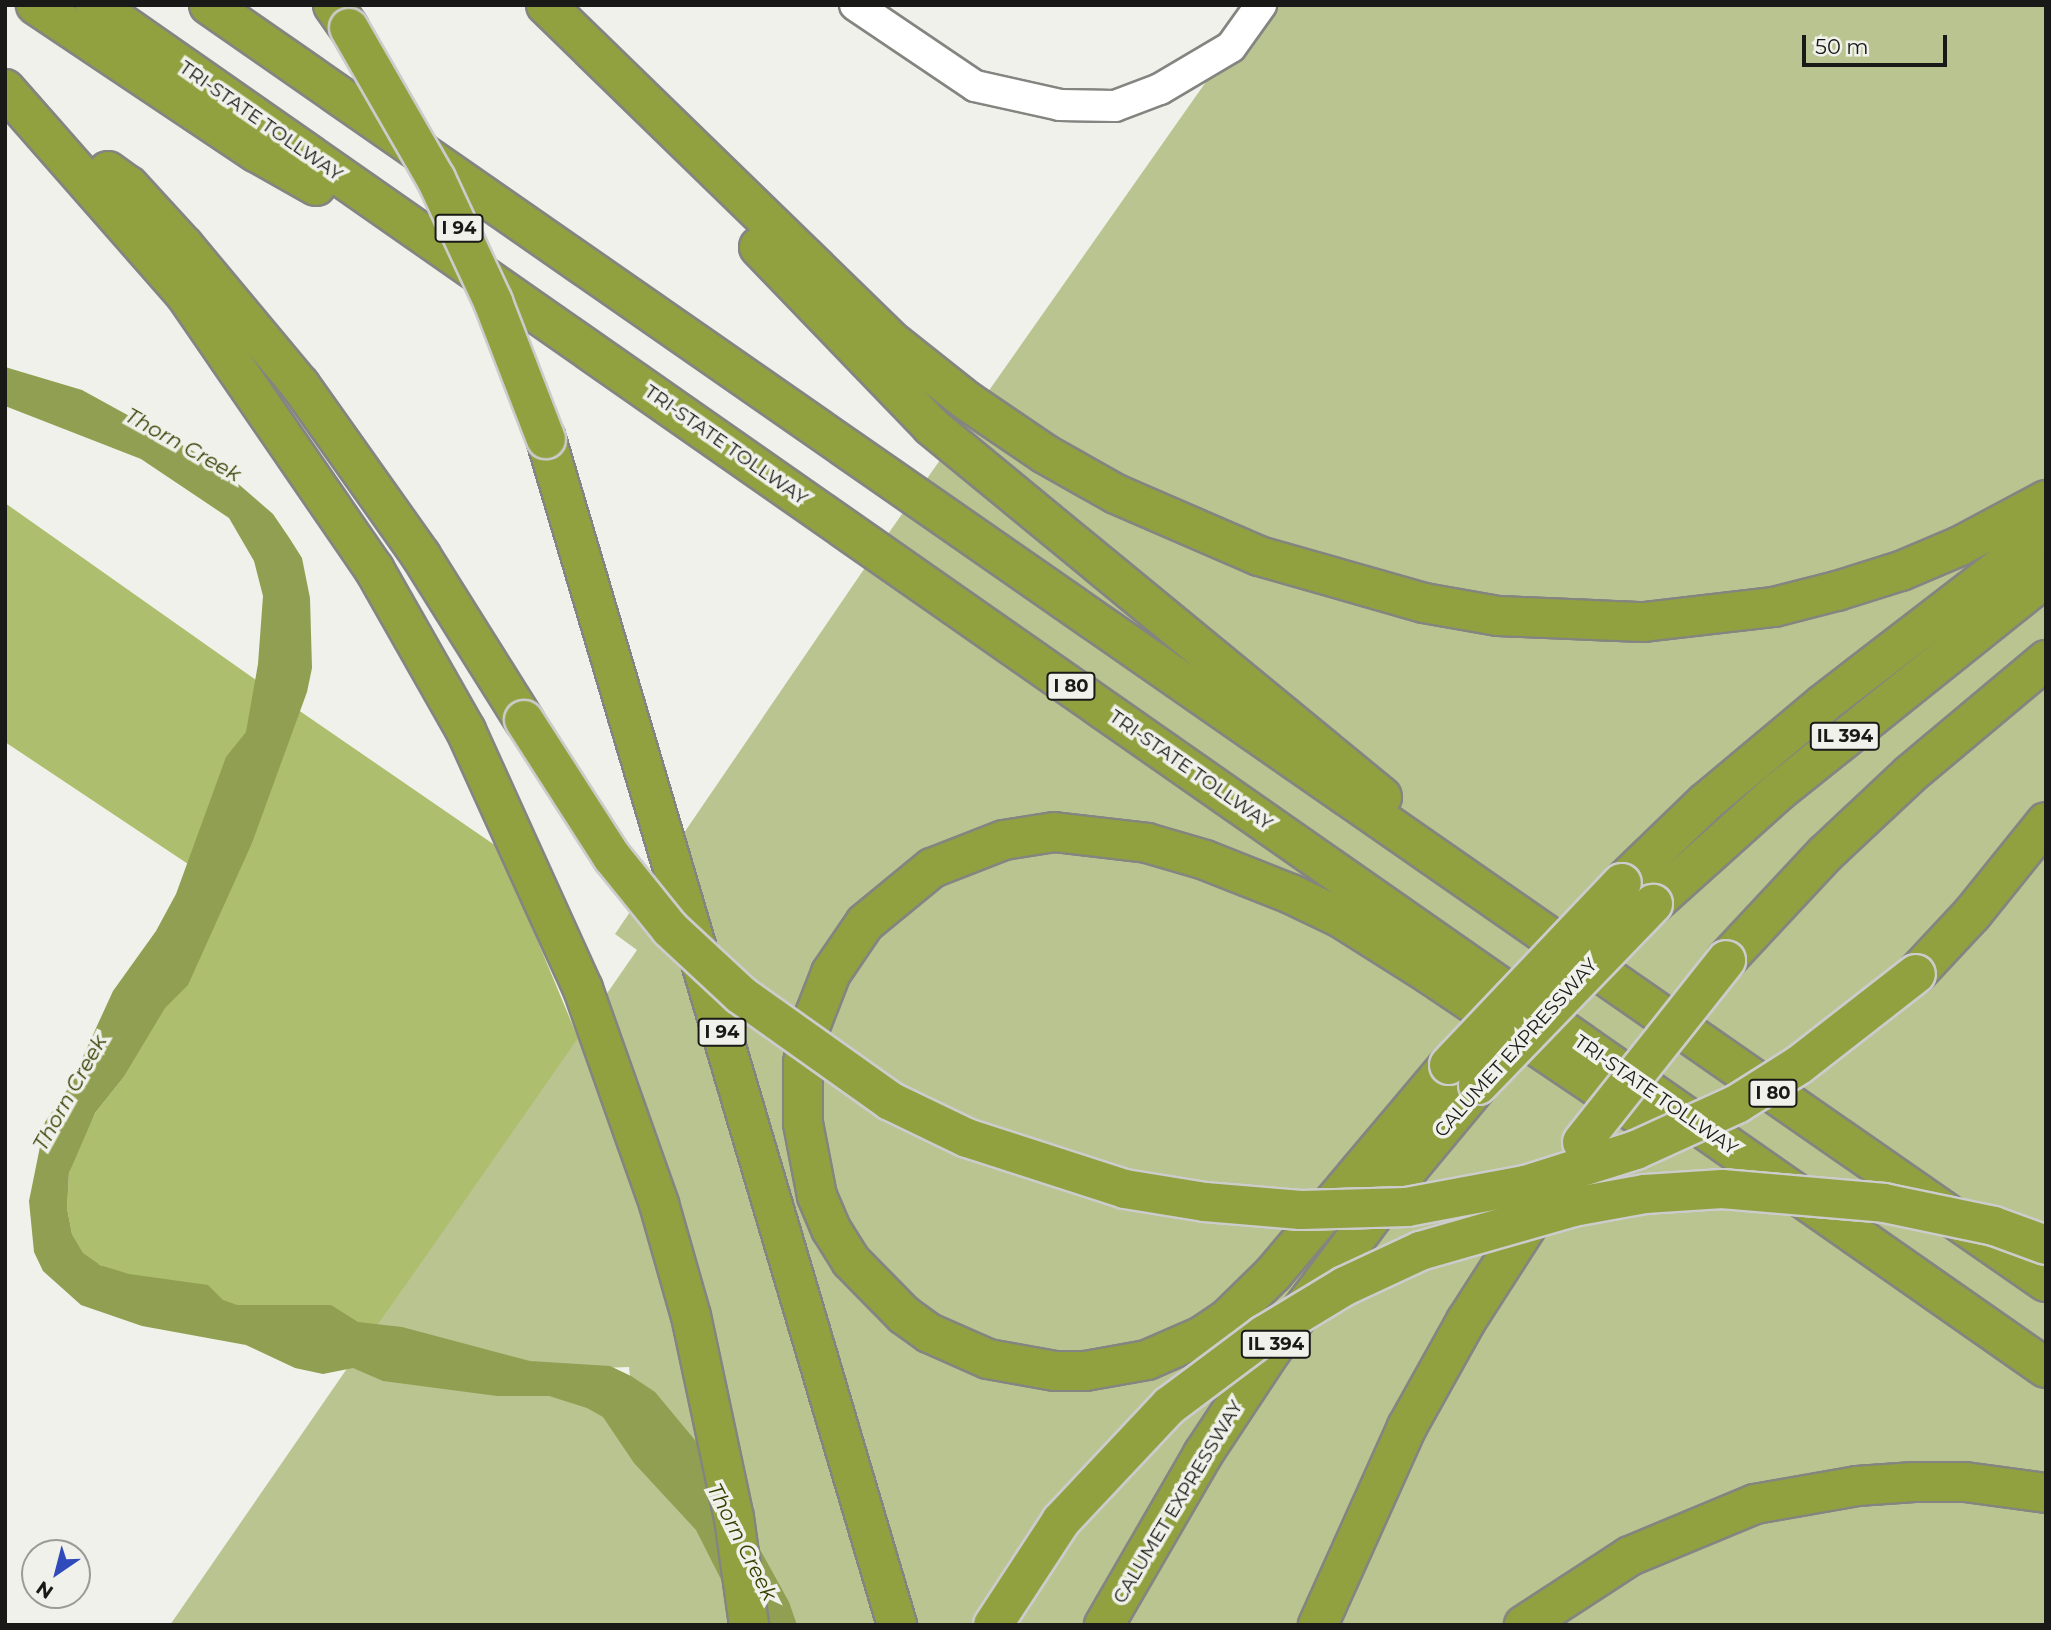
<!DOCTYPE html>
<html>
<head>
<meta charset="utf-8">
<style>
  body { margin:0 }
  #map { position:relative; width:2051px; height:1630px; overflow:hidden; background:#f0f1eb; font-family:Montserrat,sans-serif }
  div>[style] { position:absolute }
  .green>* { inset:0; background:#b9c491 }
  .forest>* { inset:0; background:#aebe6f }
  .water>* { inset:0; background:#909f51 }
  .roads { filter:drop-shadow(2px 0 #848580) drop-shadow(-2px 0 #848580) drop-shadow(0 2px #848580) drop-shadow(0 -2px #848580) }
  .minor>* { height:30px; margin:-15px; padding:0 15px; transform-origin:15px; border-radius:15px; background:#fff }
  .highway>* { height:38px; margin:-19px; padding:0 19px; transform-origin:19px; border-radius:19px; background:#91a13f }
  .bridges { filter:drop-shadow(2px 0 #ccc) drop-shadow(-2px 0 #ccc) drop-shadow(0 2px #ccc) drop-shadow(0 -2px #ccc) }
  .highway-bridge>* { height:38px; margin:-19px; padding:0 19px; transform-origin:19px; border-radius:19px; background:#91a13f }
  span { translate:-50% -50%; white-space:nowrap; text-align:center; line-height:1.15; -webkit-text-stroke:7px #f0f1eb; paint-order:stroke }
  .shield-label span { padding:2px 5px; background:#f0f1eb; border:2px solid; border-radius:5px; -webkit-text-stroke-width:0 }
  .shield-label { font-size:18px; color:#191917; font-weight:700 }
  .street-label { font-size:19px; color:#191917 }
  .water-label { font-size:21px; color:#374001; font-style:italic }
  .frame { position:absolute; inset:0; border:7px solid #191917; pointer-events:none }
  .north { position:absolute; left:21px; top:1539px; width:70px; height:70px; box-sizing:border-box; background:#f0f1eb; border:2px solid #9a9b96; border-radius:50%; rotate:215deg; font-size:19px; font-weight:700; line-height:28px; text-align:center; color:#191917 }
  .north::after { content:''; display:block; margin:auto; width:24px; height:32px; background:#2f4abb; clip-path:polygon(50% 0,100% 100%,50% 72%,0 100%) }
  .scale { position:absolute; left:1802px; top:35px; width:145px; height:32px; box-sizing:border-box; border:4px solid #191917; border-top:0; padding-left:9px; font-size:21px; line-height:24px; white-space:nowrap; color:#191917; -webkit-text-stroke:5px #f0f1eb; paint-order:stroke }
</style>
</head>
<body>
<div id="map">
  <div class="green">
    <i style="clip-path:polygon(1260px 5px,2046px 5px,2046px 1625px,170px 1625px,366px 1341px,608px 1408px,637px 1450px,629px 1367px,520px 1371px,371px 1335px,637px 950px,615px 934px,888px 534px)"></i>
  </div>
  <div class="forest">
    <i style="clip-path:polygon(5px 503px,273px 692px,209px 878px,5px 742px)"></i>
    <i style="clip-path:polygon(291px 705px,499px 848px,578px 1038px,371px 1335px,166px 1292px,86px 1259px,72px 1234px,67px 1208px,69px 1173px,79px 1145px,95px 1113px,123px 1078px)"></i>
  </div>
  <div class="water">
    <i style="clip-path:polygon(5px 367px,82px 390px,213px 462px,273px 514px,290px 539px,302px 558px,310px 598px,312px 668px,307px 692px,252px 843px,188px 985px,165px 1008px,123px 1078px,95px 1113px,69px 1173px,67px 1208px,72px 1234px,83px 1253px,100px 1265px,129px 1274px,208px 1285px,223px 1300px,237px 1305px,331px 1305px,358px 1322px,402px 1327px,530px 1361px,610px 1366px,631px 1376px,655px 1392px,709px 1457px,789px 1602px,797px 1625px,744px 1625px,696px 1530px,634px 1463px,603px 1417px,587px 1408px,549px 1396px,497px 1396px,383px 1381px,353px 1368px,323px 1374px,295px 1368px,246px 1345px,142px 1326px,81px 1305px,43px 1271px,34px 1252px,29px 1201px,45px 1122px,69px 1087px,113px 991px,156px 931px,176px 894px,226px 757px,246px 732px,258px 664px,263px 596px,254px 561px,229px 518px,141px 459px,5px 406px)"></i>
  </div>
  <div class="roads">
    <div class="minor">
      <i style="left:855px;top:5px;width:145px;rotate:34deg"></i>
      <i style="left:975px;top:86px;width:87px;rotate:12.6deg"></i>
      <i style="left:1060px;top:105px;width:55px;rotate:1deg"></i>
      <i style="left:1115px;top:106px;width:48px;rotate:-20.7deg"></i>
      <i style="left:1160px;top:89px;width:82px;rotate:-30.6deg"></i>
      <i style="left:1231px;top:47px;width:52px;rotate:-54.5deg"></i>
    </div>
    <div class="highway">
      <i style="left:36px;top:5px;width:265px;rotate:33.8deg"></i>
      <i style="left:256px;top:152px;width:69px;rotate:29.5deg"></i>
      <i style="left:95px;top:5px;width:2380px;rotate:34.94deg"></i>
      <i style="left:209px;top:5px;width:2237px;rotate:34.81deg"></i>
      <i style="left:333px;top:5px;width:28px;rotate:55deg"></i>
      <i style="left:546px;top:5px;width:487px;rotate:44.2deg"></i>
      <i style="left:895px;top:344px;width:92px;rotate:38.4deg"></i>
      <i style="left:967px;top:401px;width:94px;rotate:34.2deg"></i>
      <i style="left:1045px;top:454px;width:81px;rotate:29.4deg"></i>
      <i style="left:1116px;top:494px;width:156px;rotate:23.4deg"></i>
      <i style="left:1259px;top:556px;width:172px;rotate:15.9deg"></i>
      <i style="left:1424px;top:603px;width:75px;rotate:10deg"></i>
      <i style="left:1498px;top:616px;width:146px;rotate:2.4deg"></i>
      <i style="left:1644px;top:622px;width:131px;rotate:-6.6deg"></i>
      <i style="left:1774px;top:607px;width:65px;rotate:-14.3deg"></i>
      <i style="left:1837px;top:591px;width:67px;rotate:-17.4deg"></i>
      <i style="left:1901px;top:571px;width:64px;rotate:-23deg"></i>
      <i style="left:1960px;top:546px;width:98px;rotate:-28.1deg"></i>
      <i style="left:5px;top:89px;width:273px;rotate:48.7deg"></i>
      <i style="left:185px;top:294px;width:334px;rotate:55.5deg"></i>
      <i style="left:374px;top:569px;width:186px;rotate:60.4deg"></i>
      <i style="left:466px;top:731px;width:283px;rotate:65.6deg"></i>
      <i style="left:583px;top:989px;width:228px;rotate:70.5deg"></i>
      <i style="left:659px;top:1204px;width:116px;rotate:74.1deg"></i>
      <i style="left:691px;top:1316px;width:207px;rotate:78deg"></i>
      <i style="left:734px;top:1518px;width:108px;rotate:82deg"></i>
      <i style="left:108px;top:171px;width:26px;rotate:36deg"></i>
      <i style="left:129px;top:186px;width:81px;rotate:47.5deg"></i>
      <i style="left:184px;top:246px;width:181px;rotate:50.2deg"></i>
      <i style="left:300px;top:385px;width:209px;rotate:54.7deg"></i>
      <i style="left:421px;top:556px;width:194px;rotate:57.9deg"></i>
      <i style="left:759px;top:247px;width:248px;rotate:46.1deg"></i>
      <i style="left:931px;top:426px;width:584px;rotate:39.44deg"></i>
      <i style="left:546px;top:439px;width:1237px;rotate:73.51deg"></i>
      <i style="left:1622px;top:883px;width:117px;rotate:-44deg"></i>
      <i style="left:1706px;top:802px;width:153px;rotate:-39.9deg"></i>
      <i style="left:1823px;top:704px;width:282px;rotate:-37.6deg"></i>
      <i style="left:1653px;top:904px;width:169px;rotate:-41.9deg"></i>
      <i style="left:1779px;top:791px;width:342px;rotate:-38.7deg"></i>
      <i style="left:1726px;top:960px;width:145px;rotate:-47deg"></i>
      <i style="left:1825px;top:854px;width:115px;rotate:-43.2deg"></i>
      <i style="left:1909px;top:775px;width:179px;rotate:-40deg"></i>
      <i style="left:1916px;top:974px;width:82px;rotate:-47deg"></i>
      <i style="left:1972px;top:914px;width:118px;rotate:-51.2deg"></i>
      <i style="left:1449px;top:1065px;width:273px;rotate:130.1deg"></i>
      <i style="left:1273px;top:1274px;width:64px;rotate:135.6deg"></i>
      <i style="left:1227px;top:1319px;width:30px;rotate:146deg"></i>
      <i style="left:1202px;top:1336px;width:60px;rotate:156.4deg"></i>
      <i style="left:1147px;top:1360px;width:63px;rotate:169.9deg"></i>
      <i style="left:1085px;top:1371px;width:30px;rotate:180deg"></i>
      <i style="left:1055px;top:1371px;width:68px;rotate:-169.8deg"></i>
      <i style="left:988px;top:1359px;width:64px;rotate:-156.2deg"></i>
      <i style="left:929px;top:1333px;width:31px;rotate:-144deg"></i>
      <i style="left:904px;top:1315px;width:76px;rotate:-134.5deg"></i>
      <i style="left:851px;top:1261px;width:38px;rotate:-122deg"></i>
      <i style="left:831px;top:1229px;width:36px;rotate:-113deg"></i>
      <i style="left:817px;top:1196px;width:74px;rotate:-100.9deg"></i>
      <i style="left:803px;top:1123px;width:60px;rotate:-90deg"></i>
      <i style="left:803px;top:1063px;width:37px;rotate:-79deg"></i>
      <i style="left:810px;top:1027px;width:58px;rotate:-68.7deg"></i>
      <i style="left:831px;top:973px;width:60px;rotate:-55.8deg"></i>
      <i style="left:865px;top:923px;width:87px;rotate:-39.4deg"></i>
      <i style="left:932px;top:868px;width:77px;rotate:-21.3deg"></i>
      <i style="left:1004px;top:840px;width:51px;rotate:-9.1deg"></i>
      <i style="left:1054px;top:832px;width:94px;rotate:6.7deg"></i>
      <i style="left:1147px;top:843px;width:60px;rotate:16.3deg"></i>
      <i style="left:1205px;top:860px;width:92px;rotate:21.6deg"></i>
      <i style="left:1291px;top:894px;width:55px;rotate:25.6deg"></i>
      <i style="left:1341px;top:918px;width:107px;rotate:32.3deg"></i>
      <i style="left:1431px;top:975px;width:256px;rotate:34deg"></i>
      <i style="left:1104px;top:1625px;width:198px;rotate:-59.9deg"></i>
      <i style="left:1203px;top:1454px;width:123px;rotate:-56.6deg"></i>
      <i style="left:1271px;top:1351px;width:229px;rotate:-53deg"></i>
      <i style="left:1409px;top:1168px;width:108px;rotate:-50.3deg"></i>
      <i style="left:1318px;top:1625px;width:217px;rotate:-65.8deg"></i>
      <i style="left:1407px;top:1427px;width:121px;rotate:-60.9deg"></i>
      <i style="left:1466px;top:1321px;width:143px;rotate:-57.3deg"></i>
      <i style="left:1524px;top:1625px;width:126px;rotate:-33.1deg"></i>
      <i style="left:1630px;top:1556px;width:135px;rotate:-22.6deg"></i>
      <i style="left:1755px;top:1504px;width:104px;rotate:-10deg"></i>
      <i style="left:1857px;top:1486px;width:57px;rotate:-4deg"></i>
      <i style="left:1914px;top:1482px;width:51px"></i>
      <i style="left:1965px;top:1482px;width:82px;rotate:7.7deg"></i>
    </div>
  </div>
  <div class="bridges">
    <div class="highway-bridge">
      <i style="left:349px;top:28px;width:174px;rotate:60.1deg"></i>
      <i style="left:436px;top:179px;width:136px;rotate:65.1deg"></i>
      <i style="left:493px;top:302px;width:147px;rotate:68.9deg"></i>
      <i style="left:524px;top:720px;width:163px;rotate:57.3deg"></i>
      <i style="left:612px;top:857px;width:92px;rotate:51.1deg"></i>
      <i style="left:670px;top:929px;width:97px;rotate:42.9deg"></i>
      <i style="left:741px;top:995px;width:183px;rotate:35.4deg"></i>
      <i style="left:890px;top:1101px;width:85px;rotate:25.7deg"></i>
      <i style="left:967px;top:1138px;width:166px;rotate:17.9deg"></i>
      <i style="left:1125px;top:1189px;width:81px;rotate:9.2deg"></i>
      <i style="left:1205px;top:1202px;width:96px;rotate:4.8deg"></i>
      <i style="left:1301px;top:1210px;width:106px;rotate:-1.6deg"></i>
      <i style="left:1407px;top:1207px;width:120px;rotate:-10.6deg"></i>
      <i style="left:1525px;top:1185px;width:116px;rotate:-17.5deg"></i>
      <i style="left:1636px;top:1150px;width:111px;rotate:-24.5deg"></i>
      <i style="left:1737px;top:1104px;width:73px;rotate:-32.2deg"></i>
      <i style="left:1799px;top:1065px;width:148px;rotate:-37.9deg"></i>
      <i style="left:1449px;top:1065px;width:251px;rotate:-46.5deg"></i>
      <i style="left:1478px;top:1085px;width:252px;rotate:-46deg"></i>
      <i style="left:1582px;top:1142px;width:232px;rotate:-51.6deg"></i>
      <i style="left:993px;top:1625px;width:124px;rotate:-56.8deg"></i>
      <i style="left:1061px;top:1521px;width:158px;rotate:-46.8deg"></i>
      <i style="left:1169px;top:1406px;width:119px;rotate:-36.8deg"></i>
      <i style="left:1264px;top:1335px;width:95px;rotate:-31.2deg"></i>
      <i style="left:1345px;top:1286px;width:83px;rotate:-25deg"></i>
      <i style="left:1420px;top:1251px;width:159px;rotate:-16deg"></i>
      <i style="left:1573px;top:1207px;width:73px;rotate:-10.2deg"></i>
      <i style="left:1645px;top:1194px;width:77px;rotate:-3.7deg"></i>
      <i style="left:1722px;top:1189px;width:163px;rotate:4.9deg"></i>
      <i style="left:1884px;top:1203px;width:112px;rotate:11.8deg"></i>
      <i style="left:1994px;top:1226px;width:55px;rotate:20.1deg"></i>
    </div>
  </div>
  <div class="shield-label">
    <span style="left:459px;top:228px">I 94</span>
    <span style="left:1071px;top:686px">I 80</span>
    <span style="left:1845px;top:736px">IL 394</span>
    <span style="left:722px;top:1032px">I 94</span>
    <span style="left:1773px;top:1093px">I 80</span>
    <span style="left:1276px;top:1344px">IL 394</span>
  </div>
  <div class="street-label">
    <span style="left:261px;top:121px;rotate:35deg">TRI-STATE TOLLWAY</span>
    <span style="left:726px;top:445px;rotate:35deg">TRI-STATE TOLLWAY</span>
    <span style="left:1191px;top:770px;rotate:35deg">TRI-STATE TOLLWAY</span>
    <span style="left:1516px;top:1048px;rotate:-48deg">CALUMET EXPRESSWAY</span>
    <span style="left:1656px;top:1095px;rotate:35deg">TRI-STATE TOLLWAY</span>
    <span style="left:1178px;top:1502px;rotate:-59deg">CALUMET EXPRESSWAY</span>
  </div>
  <div class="water-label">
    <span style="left:183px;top:445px;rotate:29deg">Thorn Creek</span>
    <span style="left:70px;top:1093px;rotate:-61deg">Thorn Creek</span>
    <span style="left:742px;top:1542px;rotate:63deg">Thorn Creek</span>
  </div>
  <div class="frame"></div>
  <div class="north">N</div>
  <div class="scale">50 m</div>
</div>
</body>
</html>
